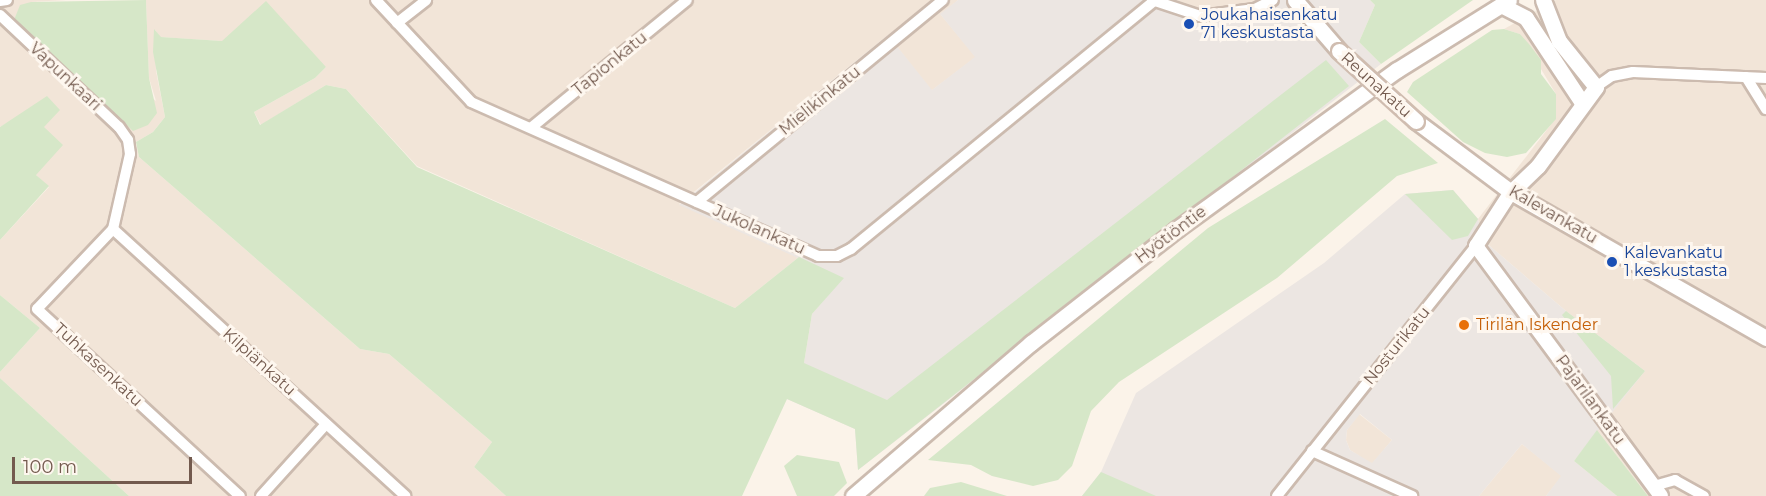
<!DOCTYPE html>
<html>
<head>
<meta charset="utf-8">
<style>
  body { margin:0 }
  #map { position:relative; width:1766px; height:496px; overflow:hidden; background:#fbf3e9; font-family:Montserrat,sans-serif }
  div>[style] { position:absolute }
  .residential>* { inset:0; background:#f2e5d8 }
  .industrial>* { inset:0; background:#ece6e2 }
  .green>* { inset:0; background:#d6e7c8 }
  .roads { filter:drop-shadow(2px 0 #ccbbaf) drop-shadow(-2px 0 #ccbbaf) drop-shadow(0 2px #ccbbaf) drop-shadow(0 -2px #ccbbaf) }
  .minor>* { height:10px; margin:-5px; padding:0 5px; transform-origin:5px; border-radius:5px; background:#fff }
  .tertiary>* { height:14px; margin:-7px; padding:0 7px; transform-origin:7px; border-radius:7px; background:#fff }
  .secondary>* { height:15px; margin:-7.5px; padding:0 7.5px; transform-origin:7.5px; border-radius:7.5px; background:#fff }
  .bridges { filter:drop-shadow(2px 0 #d0bdb0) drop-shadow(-2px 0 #d0bdb0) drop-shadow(0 2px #d0bdb0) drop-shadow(0 -2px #d0bdb0) }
  .secondary-bridge>* { height:15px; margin:-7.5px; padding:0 7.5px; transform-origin:7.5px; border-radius:7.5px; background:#fff }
  .dots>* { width:16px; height:16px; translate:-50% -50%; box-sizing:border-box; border:3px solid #fef7ef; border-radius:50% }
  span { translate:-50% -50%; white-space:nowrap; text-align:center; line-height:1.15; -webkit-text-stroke:6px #fef7ef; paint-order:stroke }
  .transit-label { font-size:16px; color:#164399 }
  .left { translate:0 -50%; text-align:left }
  .street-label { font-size:16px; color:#735a4e }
  .food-label { font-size:16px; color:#c56008 }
  .scale { position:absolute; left:12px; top:457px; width:180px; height:27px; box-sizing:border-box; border:3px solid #735a4e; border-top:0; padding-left:8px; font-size:18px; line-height:21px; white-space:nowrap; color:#735a4e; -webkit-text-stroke:4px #fef7ef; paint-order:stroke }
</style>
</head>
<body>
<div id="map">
  <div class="residential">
    <i style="clip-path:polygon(0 0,66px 0,31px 2px,156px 101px,149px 78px,146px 0,958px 0,941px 15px,976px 57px,931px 91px,888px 35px,679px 204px,799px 257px,735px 308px,417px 166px,346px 89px,326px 85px,261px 125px,254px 112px,315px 78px,326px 67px,222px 41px,160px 37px,155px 30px,156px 71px,165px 117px,153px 132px,136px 142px,139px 157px,360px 349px,389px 354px,492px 442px,474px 467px,506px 496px,129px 496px,0 378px,0 372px,40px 328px,0 295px,0 240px,49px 187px,36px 175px,7px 123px,0 127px)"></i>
    <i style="clip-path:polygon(1171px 0,1266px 0,1223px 9px,1199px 9px)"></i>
    <i style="clip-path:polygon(1556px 0,1766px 0,1766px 496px,1648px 496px,1597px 430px,1645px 371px,1566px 311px,1484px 241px,1478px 219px,1556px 118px,1556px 94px,1520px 34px,1504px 29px)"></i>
    <i style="clip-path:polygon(1359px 414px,1392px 440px,1372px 464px,1350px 450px,1346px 440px,1347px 430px)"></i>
    <i style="clip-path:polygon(1522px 444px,1562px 476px,1546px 496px,1479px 496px)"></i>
  </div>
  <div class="industrial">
    <i style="clip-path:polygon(958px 0,1171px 0,1199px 9px,1223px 9px,1266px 0,1370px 0,1375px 5px,1359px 42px,1381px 64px,858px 470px,855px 429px,787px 399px,804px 363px,812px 314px,843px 278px,679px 205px,888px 35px,932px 90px,975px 57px,940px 14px)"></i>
    <i style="clip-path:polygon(evenodd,1453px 190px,1478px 219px,1484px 241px,1566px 311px,1645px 371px,1574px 461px,1617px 496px,1546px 496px,1561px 476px,1522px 444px,1479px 496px,1082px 496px,1101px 472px,1136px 393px,1324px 263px,1405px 194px,1453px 190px,1360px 414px,1392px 440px,1372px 463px,1350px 450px,1346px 440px,1347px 430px,1360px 414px)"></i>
  </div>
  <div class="green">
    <i style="clip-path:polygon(146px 0,149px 78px,157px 113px,148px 125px,133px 131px,14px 20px,20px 5px,31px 2px)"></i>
    <i style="clip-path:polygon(1370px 0,1473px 0,1381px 64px,1359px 42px,1375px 5px)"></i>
    <i style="clip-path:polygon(266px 1px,326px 67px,315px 78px,254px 112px,260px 125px,326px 85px,346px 89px,417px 167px,735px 308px,799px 257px,844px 278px,812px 314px,804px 363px,887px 400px,1326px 60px,1349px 86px,858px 470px,855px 429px,787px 399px,742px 496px,506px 496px,474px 467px,492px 442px,389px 354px,360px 349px,139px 157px,136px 142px,153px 132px,165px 117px,153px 52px,154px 29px,161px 37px,222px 41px)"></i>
    <i style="clip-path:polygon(1504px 29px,1520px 34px,1529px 44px,1541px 60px,1541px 74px,1556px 94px,1556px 119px,1526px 153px,1507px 157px,1485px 153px,1463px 142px,1407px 92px,1413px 82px,1492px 30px)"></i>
    <i style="clip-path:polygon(47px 96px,60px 110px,44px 127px,63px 145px,36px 175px,49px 186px,0 240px,0 127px)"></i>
    <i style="clip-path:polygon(1385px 119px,1438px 163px,1397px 176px,1277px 278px,1119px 382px,1091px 411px,1072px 466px,1058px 480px,1033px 486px,992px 476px,971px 465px,928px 460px,1208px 228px)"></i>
    <i style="clip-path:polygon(1453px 190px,1478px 219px,1468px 236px,1452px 240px,1405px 194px)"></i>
    <i style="clip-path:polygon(0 295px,40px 328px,0 372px)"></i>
    <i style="clip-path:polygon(1566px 311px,1645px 371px,1613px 409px,1611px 376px,1562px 315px)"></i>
    <i style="clip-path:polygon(0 378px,129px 496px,0 496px)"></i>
    <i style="clip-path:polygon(1597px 430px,1648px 496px,1617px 496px,1574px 461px)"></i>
    <i style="clip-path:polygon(797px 455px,839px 462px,847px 483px,834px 496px,797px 496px,784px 466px)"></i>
    <i style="clip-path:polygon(1101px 472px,1156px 496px,1082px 496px)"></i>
    <i style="clip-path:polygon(961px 482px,1007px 496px,924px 496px,930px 488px)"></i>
  </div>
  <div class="roads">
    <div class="minor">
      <i style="left:376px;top:0;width:139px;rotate:47deg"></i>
      <i style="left:471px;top:102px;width:380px;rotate:23.9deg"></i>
      <i style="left:818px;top:256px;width:19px"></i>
      <i style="left:837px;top:256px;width:16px;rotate:-27deg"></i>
      <i style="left:851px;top:249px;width:392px;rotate:-39.3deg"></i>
      <i style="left:1152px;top:0;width:51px;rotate:18.4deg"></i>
      <i style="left:1200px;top:16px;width:55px;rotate:-7.3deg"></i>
      <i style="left:1255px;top:9px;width:20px;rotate:-27deg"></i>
      <i style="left:0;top:1px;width:7px;rotate:-8deg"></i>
      <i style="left:0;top:15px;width:163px;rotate:43.3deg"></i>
      <i style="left:119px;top:127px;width:16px;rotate:55deg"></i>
      <i style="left:128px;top:140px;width:14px;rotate:82deg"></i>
      <i style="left:130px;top:154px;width:77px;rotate:102.8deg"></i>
      <i style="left:113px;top:229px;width:110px;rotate:133.5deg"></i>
      <i style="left:37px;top:309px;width:276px;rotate:42.7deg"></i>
      <i style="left:397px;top:23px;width:37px;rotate:-38deg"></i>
      <i style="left:1746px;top:77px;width:38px;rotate:58deg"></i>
      <i style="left:1596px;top:87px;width:19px;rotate:-35deg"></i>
      <i style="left:1612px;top:76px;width:21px;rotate:-11deg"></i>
      <i style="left:1633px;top:72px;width:133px;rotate:2.6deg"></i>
      <i style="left:532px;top:127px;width:200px;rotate:-39.3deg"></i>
      <i style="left:697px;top:202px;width:318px;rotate:-39.4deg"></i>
      <i style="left:113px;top:229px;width:396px;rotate:42.4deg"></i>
      <i style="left:1312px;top:451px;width:110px;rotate:24.2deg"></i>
      <i style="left:1654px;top:486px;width:22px;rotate:-16deg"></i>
      <i style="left:1675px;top:480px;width:33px;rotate:29deg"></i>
      <i style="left:261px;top:496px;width:97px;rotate:-47.9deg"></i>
      <i style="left:1277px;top:496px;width:320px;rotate:-51.5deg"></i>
    </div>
    <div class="tertiary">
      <i style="left:1511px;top:192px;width:64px;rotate:122.9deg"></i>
      <i style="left:1476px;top:246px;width:311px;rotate:53.5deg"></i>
    </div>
    <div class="secondary">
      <i style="left:1295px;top:0;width:67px;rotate:49.2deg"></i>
      <i style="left:1501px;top:5px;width:28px;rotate:27deg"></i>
      <i style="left:1526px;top:18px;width:103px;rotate:56.5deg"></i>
      <i style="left:1416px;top:121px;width:119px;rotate:36.8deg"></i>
      <i style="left:1511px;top:192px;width:294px;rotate:29.8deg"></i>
      <i style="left:1511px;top:192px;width:37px;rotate:-44deg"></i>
      <i style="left:1538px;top:166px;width:98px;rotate:-53.7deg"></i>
      <i style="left:1596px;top:87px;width:59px;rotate:-128.8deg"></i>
      <i style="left:1559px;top:41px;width:44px;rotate:-111.3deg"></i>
      <i style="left:853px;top:496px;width:235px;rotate:-40.7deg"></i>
      <i style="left:1031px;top:343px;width:185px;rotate:-38deg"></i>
      <i style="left:1177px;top:229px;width:271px;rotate:-35.9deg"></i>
      <i style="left:1397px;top:70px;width:132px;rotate:-32deg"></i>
    </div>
  </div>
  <div class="bridges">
    <div class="secondary-bridge">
      <i style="left:1339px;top:51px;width:104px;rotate:42.3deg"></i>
    </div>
  </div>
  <div class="dots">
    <i style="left:1189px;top:24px;background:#1a4fb4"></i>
    <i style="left:1612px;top:262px;background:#1a4fb4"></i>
    <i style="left:1464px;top:325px;background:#e8710a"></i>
  </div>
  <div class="transit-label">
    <span class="left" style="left:1201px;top:24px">Joukahaisenkatu<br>71 keskustasta</span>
    <span class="left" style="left:1624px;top:262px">Kalevankatu<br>1 keskustasta</span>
  </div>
  <div class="street-label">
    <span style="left:610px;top:64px;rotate:-39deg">Tapionkatu</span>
    <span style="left:65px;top:77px;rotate:43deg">Vapunkaari</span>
    <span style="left:1376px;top:85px;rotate:42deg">Reunakatu</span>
    <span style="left:820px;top:101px;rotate:-39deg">Mielikinkatu</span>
    <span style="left:1553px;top:215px;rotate:30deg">Kalevankatu</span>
    <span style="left:759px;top:230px;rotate:24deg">Jukolankatu</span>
    <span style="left:1171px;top:235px;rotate:-37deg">Hyötiöntie</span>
    <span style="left:1397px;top:346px;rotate:-51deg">Nosturikatu</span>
    <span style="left:259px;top:362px;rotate:42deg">Kilpiänkatu</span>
    <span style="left:98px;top:365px;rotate:43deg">Tuhkasenkatu</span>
    <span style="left:1590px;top:400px;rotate:54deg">Pajarilankatu</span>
  </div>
  <div class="food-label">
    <span class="left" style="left:1476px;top:325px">Tirilän Iskender</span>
  </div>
  <div class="scale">100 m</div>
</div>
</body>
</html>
